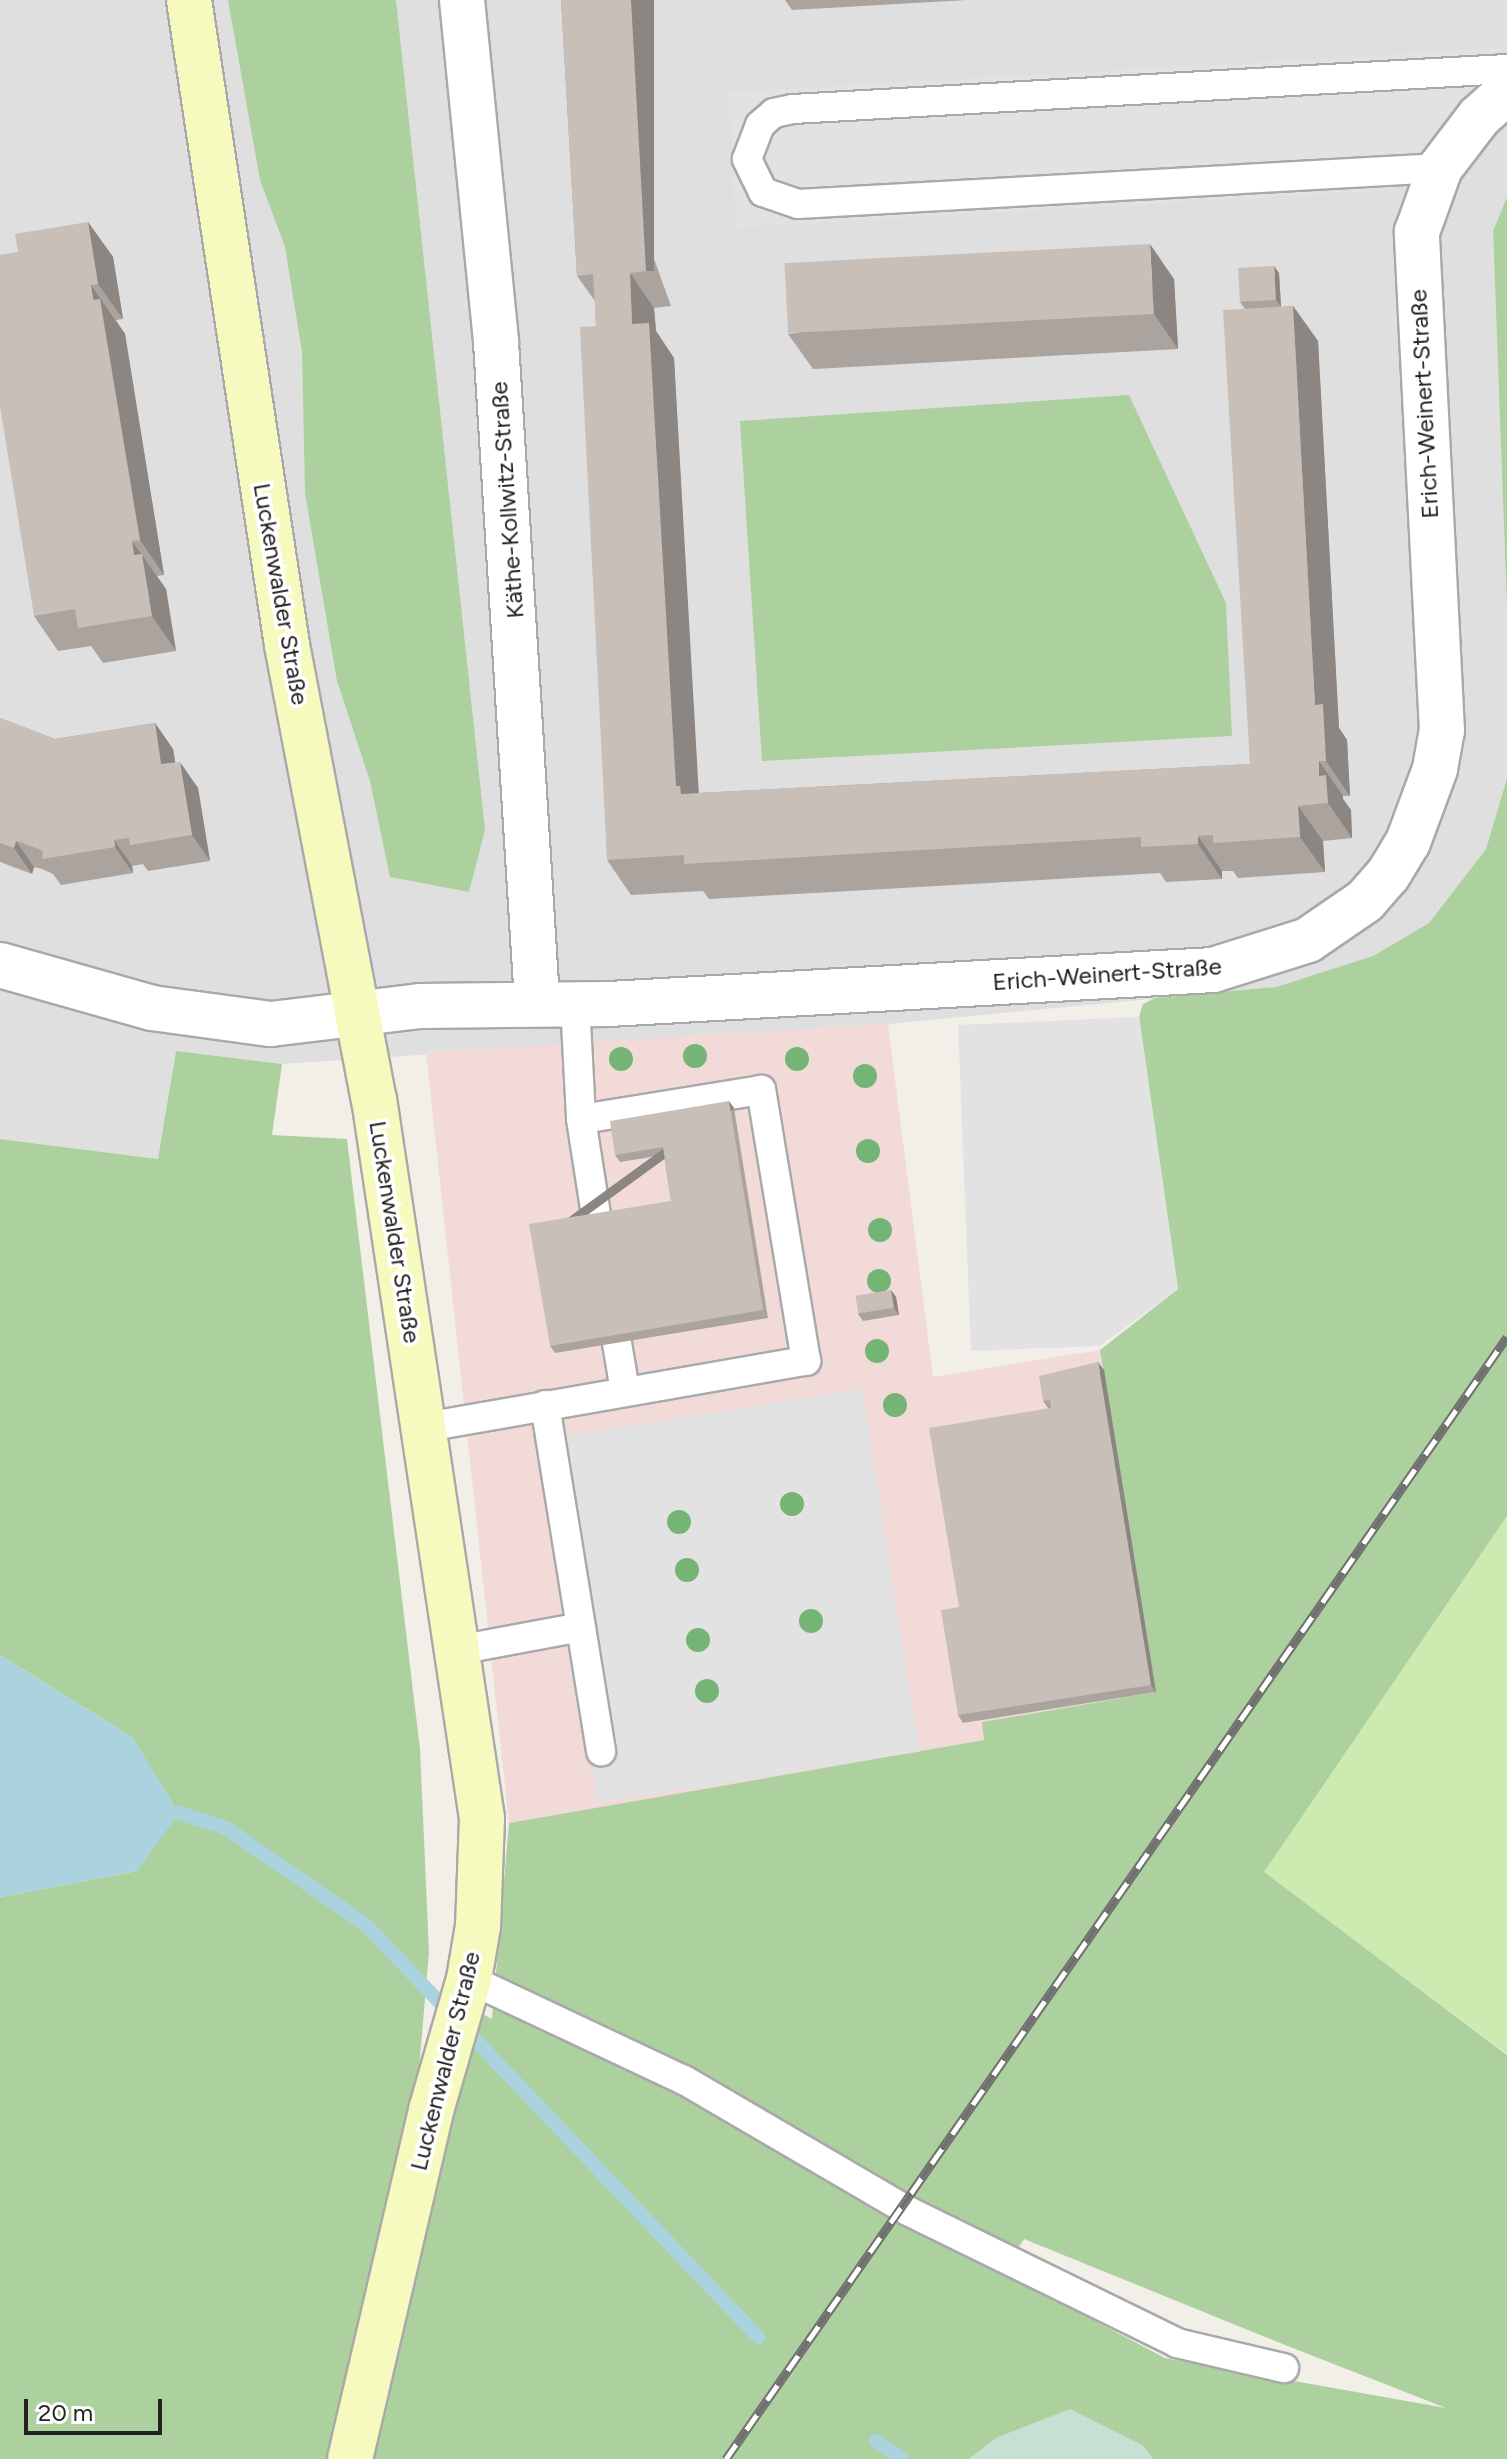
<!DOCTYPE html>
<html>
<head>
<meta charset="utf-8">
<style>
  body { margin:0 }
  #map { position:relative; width:1507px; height:2459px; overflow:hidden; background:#f2efe9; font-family:Figtree,sans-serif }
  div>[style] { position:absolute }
  .residential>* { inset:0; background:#e0dfdf }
  .commercial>* { inset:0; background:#f2dad9 }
  .grass>* { inset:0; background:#cdebb0 }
  .forest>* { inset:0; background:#add19e }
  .wetland>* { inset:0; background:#c6e0d4 }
  .parking>* { inset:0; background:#e2e2e2; transform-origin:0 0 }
  .water>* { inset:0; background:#aad3df }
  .stream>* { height:14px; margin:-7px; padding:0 7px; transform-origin:7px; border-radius:7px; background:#aad3df }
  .roads { filter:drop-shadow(2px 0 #a9a9a9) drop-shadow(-2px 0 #a9a9a9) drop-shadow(0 2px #a9a9a9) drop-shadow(0 -2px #a9a9a9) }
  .lane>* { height:28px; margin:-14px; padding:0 14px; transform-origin:14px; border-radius:14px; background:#fff }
  .street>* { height:44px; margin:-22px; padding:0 22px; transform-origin:22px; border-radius:22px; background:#fff }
  .secondary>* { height:44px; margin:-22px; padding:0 22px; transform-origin:22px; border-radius:22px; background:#f7fabf }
  .rail>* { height:9px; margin-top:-4.5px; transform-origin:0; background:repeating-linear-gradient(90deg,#fff 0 18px,#707070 0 36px); box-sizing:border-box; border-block:2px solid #707070 }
  .trees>* { width:24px; height:24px; margin:-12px; border-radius:50%; background:#74b475 }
  .wall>* { inset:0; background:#aba49e }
  .shaded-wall>* { inset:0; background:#8b8681; transform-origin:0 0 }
  .building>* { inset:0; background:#c7bfb8; transform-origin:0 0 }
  span { translate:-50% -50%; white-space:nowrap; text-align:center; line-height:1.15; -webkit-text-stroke:7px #fff; paint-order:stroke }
  .street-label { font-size:24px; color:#222 }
  .scale { position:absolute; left:24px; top:2399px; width:138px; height:36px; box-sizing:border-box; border:4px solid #222; border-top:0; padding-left:10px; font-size:24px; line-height:28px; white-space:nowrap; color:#222; -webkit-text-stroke:6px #fff; paint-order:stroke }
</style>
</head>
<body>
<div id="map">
  <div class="residential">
    <i style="clip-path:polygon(0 0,1507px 0,1507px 197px,1493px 231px,1507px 609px,1507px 778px,1486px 849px,1429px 923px,1373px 956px,1276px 987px,888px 1024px,282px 1064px,176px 1051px,159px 1159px,0 1139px)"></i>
  </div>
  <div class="commercial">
    <i style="clip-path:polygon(888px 1024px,933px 1377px,1100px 1350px,1156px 1692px,982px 1722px,985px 1740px,509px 1823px,426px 1052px)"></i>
  </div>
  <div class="grass">
    <i style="clip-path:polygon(1507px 1516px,1507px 2054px,1263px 1872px)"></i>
  </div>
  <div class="forest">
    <i style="clip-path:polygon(228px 0,396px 0,485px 830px,469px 892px,390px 877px,370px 781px,337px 681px,305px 493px,302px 352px,285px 247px,260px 180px)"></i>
    <i style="clip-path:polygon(1507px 197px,1507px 609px,1493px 231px)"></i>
    <i style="clip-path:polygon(1129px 395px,1226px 603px,1232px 736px,762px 761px,740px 421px)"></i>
    <i style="clip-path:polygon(evenodd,1507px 778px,1507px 1516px,1264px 1872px,1507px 2055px,1507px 2459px,1153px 2459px,1142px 2445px,998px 2437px,969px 2459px,365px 2459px,477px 2011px,492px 2019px,509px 1823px,984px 1740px,982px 1722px,1156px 1692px,1100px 1350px,1178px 1289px,1139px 1017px,1143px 1004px,1155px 998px,1276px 987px,1373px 956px,1429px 923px,1486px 849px,1507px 778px,1024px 2239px,1275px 2341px,1446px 2408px,1165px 2358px,1002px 2272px,1024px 2239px)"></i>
    <i style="clip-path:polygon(176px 1051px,282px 1064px,272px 1135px,347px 1139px,420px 1749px,429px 1952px,416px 2104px,328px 2459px,0 2459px,0 1897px,137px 1871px,133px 1738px,0 1655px,0 1139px,158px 1159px)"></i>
  </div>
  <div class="wetland">
    <i style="clip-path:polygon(1070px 2409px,1142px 2445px,1153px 2459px,969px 2459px,998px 2437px)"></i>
  </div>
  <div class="parking">
    <i style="clip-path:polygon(1504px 48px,1395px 190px,736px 227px,728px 92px)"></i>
    <i style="clip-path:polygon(1139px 1017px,1178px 1289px,1100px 1346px,971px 1351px,958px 1025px)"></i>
    <i style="left:862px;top:1389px;width:367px;height:326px;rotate:81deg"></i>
  </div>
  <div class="water">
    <i style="clip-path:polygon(0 1655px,133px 1738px,179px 1813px,137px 1871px,0 1897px)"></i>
  </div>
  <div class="stream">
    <i style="left:179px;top:1813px;width:49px;rotate:17.7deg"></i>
    <i style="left:226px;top:1828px;width:170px;rotate:34.7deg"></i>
    <i style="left:366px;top:1925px;width:569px;rotate:46.42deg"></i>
    <i style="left:876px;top:2441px;width:32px;rotate:34deg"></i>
  </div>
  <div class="roads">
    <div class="lane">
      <i style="left:1440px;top:168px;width:643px;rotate:176.79deg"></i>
      <i style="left:798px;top:204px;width:37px;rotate:-161deg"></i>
      <i style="left:763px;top:192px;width:37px;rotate:-116deg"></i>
      <i style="left:747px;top:159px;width:36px;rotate:-69deg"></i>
      <i style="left:760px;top:125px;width:18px;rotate:-41deg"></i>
      <i style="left:774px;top:113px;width:19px;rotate:-12deg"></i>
      <i style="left:793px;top:109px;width:715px;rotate:-3.21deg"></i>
      <i style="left:575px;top:1003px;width:116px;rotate:87deg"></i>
      <i style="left:581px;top:1119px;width:103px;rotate:81.1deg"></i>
      <i style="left:617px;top:1343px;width:49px;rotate:80.5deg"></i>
      <i style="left:545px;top:1405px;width:351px;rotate:80.8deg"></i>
      <i style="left:426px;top:1427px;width:386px;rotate:-9.9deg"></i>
      <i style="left:806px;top:1361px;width:275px;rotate:-99.4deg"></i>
      <i style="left:761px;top:1090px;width:182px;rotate:170.8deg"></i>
      <i style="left:458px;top:1650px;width:125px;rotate:-10.6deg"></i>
      <i style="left:469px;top:1979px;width:238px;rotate:25.2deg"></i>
      <i style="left:684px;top:2080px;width:259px;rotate:30.3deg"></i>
      <i style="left:908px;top:2211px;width:300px;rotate:26.1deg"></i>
      <i style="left:1177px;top:2343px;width:110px;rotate:13.2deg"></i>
    </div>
    <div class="street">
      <i style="left:462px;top:0;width:344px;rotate:84.3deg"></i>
      <i style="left:496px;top:342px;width:660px;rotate:86.44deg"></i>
      <i style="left:0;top:965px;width:158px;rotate:15.8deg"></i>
      <i style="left:152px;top:1008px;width:120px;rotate:7.7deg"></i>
      <i style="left:271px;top:1024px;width:150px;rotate:-6.9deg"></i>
      <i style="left:420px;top:1006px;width:189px;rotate:-0.6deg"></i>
      <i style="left:609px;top:1004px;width:605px;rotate:-3.22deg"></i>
      <i style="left:1213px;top:970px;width:100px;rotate:-17.5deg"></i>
      <i style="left:1308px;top:940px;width:69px;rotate:-34.4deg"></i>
      <i style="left:1365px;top:901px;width:35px;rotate:-49deg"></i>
      <i style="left:1388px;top:875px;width:39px;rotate:-59deg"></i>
      <i style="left:1408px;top:842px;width:78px;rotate:-69.7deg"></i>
      <i style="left:1435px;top:769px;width:39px;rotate:-80deg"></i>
      <i style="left:1442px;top:731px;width:500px;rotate:-92.9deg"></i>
      <i style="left:1417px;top:232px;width:68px;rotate:-70.2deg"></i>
      <i style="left:1440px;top:168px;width:64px;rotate:-52.6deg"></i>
      <i style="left:1479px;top:117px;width:38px;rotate:-42deg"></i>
    </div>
    <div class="secondary">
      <i style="left:189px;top:0;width:652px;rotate:81.36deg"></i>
      <i style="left:287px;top:645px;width:462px;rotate:79.2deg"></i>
      <i style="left:374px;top:1099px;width:727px;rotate:81.46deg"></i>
      <i style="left:482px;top:1818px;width:108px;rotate:92.1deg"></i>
      <i style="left:478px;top:1926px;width:54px;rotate:99.6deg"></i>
      <i style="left:469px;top:1979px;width:137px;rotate:106.1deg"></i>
      <i style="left:431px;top:2111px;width:357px;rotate:103.1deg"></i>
    </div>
  </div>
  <div class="rail">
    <i style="left:726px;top:2459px;width:1367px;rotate:-55.16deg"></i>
  </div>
  <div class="trees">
    <i style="left:695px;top:1056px"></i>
    <i style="left:621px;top:1059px"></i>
    <i style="left:797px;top:1059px"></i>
    <i style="left:865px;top:1076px"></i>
    <i style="left:868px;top:1151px"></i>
    <i style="left:880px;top:1230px"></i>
    <i style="left:879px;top:1281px"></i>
    <i style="left:877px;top:1351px"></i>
    <i style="left:895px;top:1405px"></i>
    <i style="left:792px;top:1504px"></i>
    <i style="left:679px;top:1522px"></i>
    <i style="left:687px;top:1570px"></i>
    <i style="left:811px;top:1621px"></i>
    <i style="left:698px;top:1640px"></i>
    <i style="left:707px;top:1691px"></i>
  </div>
  <div class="wall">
    <i style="clip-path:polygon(561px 0,671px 306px,654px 308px,656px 331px,674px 358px,698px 793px,1250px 764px,1245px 309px,1240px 302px,1279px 273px,1281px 307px,1293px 306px,1318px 341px,1339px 728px,1347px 740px,1350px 796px,1343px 796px,1343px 799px,1351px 810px,1352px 838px,1323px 841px,1325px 872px,1238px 878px,1233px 871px,1222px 871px,1222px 879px,1166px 882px,1160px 873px,709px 899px,703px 891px,631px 895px,607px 860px,596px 326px,595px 301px,577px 276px)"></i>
    <i style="clip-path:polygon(785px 0,967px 0,792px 10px)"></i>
    <i style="clip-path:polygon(88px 222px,113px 257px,123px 319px,116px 320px,125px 334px,164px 575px,157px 576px,166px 589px,176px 651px,103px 663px,91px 646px,58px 651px,34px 616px)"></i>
    <i style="clip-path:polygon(1174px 279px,1178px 349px,813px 369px,788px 334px)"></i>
    <i style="clip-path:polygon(0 718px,55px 739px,155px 723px,173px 749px,175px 762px,198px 788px,210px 861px,148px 871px,143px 864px,132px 866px,133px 873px,61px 885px,53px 874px,42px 869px,34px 867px,32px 874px,0 862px)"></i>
    <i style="clip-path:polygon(734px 1108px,768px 1318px,555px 1353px,550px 1346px,671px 1201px,664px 1155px,620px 1162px,615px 1155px)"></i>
    <i style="clip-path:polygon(891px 1290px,896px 1297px,899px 1315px,863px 1321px,858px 1314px)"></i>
    <i style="clip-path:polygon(1104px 1370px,1156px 1692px,963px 1723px,958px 1715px,959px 1607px,1048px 1408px,1043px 1401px)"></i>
  </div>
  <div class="shaded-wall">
    <i style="left:631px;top:0;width:23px;height:271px"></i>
    <i style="clip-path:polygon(88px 222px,113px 257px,123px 319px,98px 284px)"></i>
    <i style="clip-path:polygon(1150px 244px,1174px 279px,1178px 349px,1154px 314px)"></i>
    <i style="clip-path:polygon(1274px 266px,1279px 273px,1281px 307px,1276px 300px)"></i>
    <i style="clip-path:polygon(630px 273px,654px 308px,656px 331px,674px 358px,700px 814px,705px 829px,676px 786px,632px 324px)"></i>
    <i style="clip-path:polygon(91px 285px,125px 334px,164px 575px,140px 540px)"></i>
    <i style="clip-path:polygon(1293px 306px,1318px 341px,1339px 728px,1347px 740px,1350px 796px,1326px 761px,1315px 705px)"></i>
    <i style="clip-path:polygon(132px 541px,166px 589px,176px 651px,152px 616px,134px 555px)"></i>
    <i style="clip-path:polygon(155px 723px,173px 749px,180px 790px,161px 764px)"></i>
    <i style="clip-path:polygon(1319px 761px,1343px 796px,1343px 799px,1351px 810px,1352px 838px,1328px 803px,1319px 776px)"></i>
    <i style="clip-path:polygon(180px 762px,198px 788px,210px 861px,192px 835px)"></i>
    <i style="clip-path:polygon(1298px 806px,1323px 841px,1325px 872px,1300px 837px)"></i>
    <i style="clip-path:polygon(1198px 836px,1222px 871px,1222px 879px,1198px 844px)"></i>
    <i style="clip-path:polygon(114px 840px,132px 866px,133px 873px,115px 847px)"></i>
    <i style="clip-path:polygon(16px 841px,34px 867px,32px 874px,14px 848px)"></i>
    <i style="left:729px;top:1101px;width:9px;height:212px;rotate:54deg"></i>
    <i style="clip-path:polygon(891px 1290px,896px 1297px,899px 1315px,894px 1308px)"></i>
    <i style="clip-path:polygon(1098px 1362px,1104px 1370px,1156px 1692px,1151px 1685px)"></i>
  </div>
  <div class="building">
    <i style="clip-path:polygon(561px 0,631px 0,646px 271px,630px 273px,632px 324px,649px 323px,676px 786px,680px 786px,681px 794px,1250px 764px,1223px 310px,1293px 306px,1315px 705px,1323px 704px,1326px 761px,1319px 761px,1319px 776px,1326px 775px,1328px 803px,1298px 806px,1300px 837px,1213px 843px,1213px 835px,1198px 836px,1198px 844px,1141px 847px,1141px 837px,684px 864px,684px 855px,607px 860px,580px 327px,596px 326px,593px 274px,577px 276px)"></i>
    <i style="clip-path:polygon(88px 222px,98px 284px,91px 285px,93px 300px,100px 299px,140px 540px,132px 541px,134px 555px,142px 554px,152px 616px,78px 628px,75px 609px,34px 616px,0 406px,0 255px,18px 252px,15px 234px)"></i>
    <i style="left:1150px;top:244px;width:70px;height:366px;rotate:87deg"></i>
    <i style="left:1274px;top:266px;width:34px;height:36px;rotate:87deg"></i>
    <i style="clip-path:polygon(0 718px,55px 739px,155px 723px,161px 764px,180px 762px,192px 835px,130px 845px,129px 838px,114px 840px,115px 847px,42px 859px,43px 851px,23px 843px,16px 841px,14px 848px,0 843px)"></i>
    <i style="clip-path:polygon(729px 1101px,763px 1310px,550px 1346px,529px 1224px,671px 1201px,663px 1147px,615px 1155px,610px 1121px)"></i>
    <i style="left:891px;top:1290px;width:18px;height:36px;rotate:81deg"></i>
    <i style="clip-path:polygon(1098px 1362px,1151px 1685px,958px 1715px,941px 1610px,959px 1607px,929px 1428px,1051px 1408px,1050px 1400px,1043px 1401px,1039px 1376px)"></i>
  </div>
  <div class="street-label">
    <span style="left:1424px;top:404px;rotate:-93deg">Erich-Weinert-Straße</span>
    <span style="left:507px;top:500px;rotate:-94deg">Käthe-Kollwitz-Straße</span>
    <span style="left:281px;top:594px;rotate:80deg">Luckenwalder Straße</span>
    <span style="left:1107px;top:974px;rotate:-4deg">Erich-Weinert-Straße</span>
    <span style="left:395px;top:1232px;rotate:81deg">Luckenwalder Straße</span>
    <span style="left:445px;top:2061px;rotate:-76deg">Luckenwalder Straße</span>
  </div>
  <div class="scale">20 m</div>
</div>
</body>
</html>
